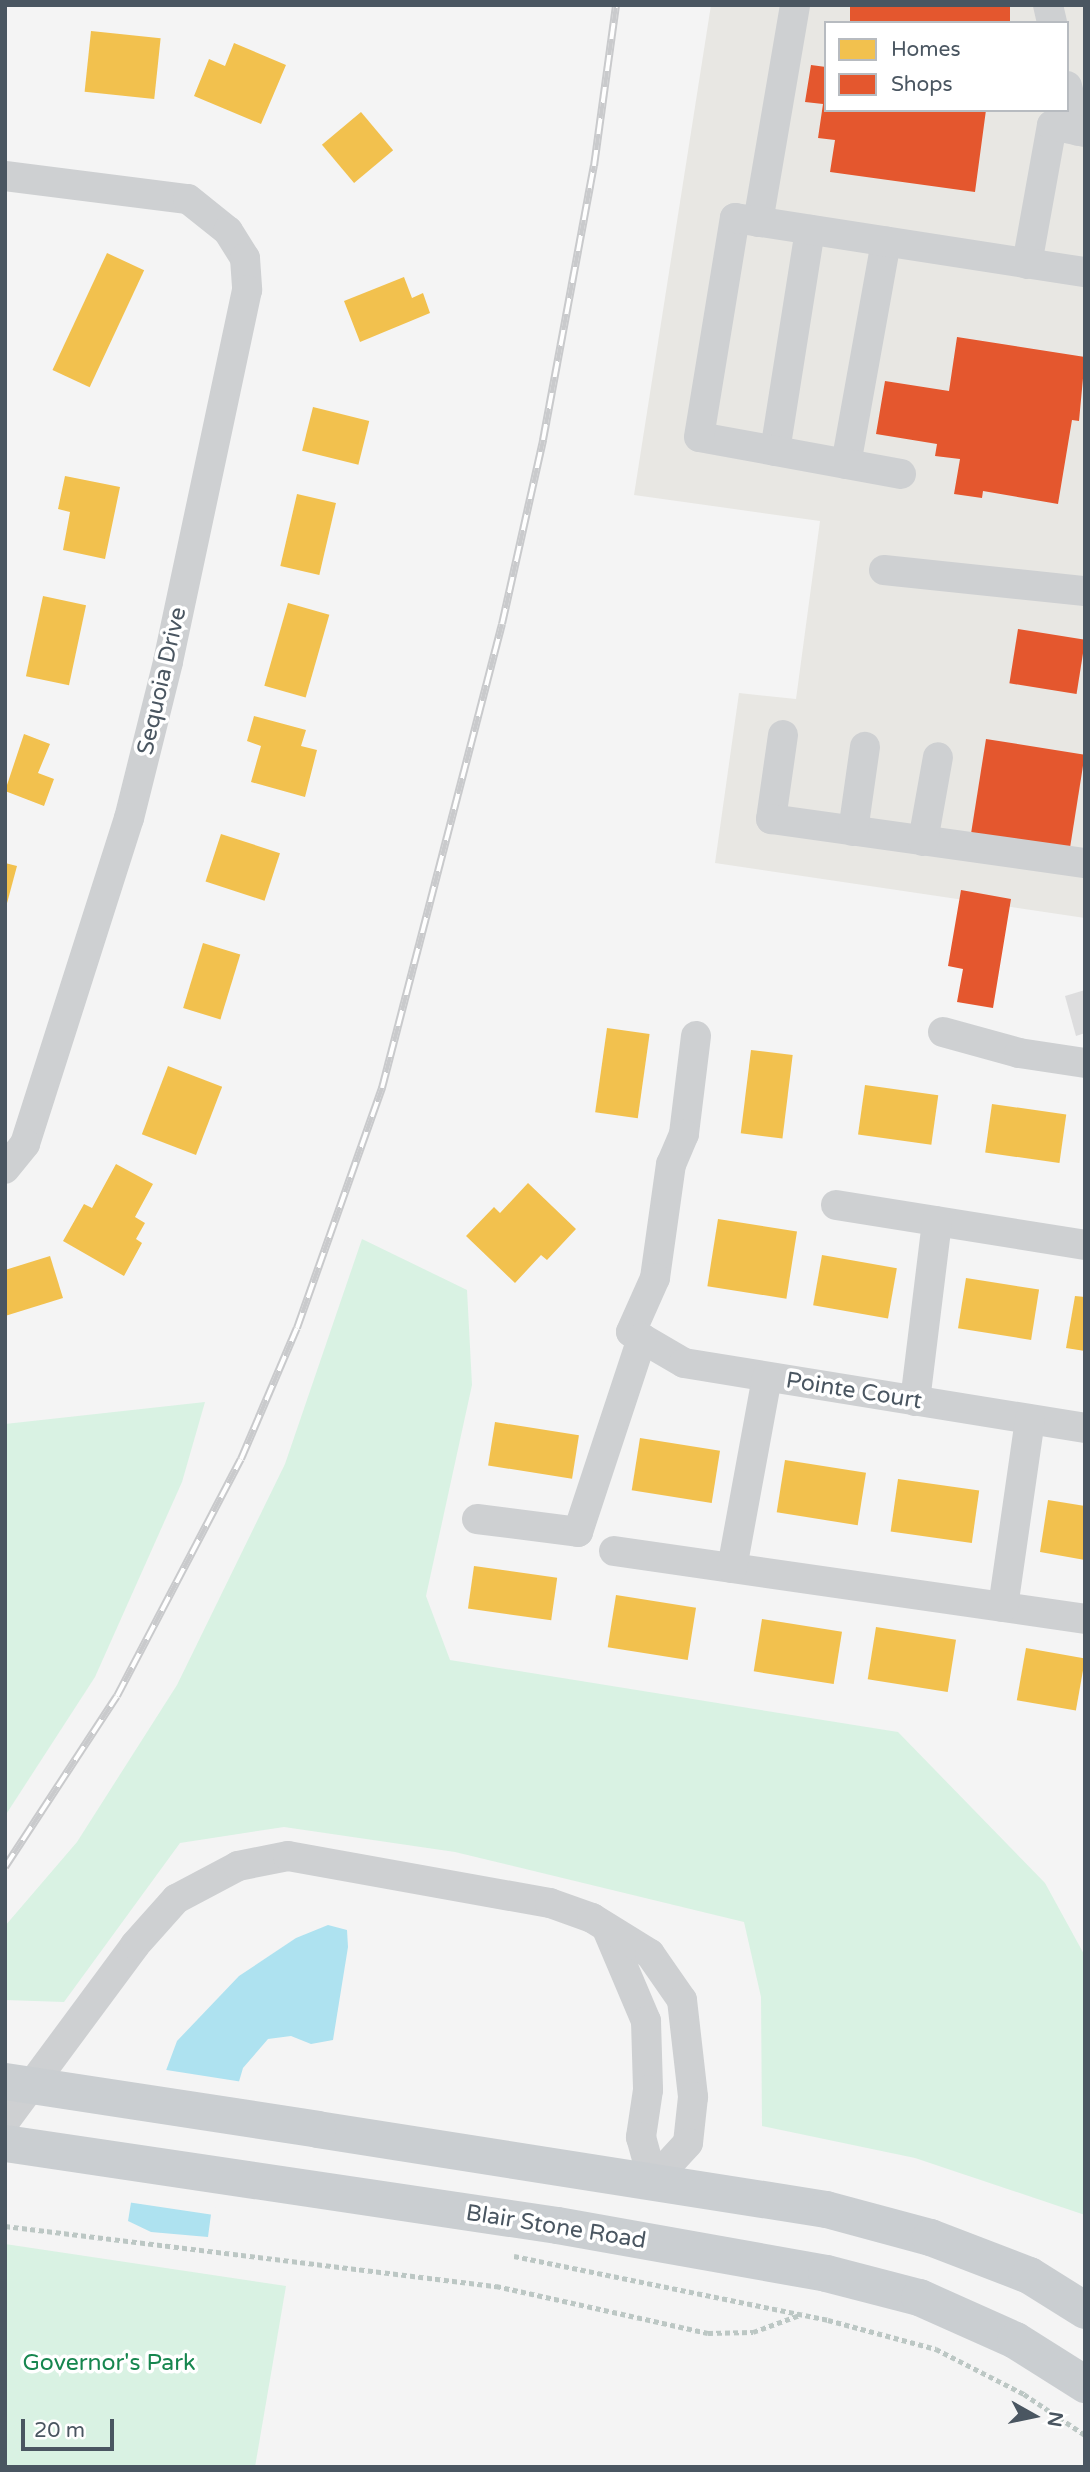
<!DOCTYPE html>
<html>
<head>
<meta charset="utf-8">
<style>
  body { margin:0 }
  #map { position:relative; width:1090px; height:2472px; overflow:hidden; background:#f4f4f4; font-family:"Varela Round",sans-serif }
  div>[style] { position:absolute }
  .commercial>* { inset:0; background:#e8e7e3 }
  .green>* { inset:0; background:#d9f2e3 }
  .water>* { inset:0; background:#aee2f0 }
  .pier>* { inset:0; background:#f4f4f4 }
  .homes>* { inset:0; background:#f2c14e; transform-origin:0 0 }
  .shops>* { inset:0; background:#e4572e; transform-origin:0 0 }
  .building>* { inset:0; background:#ddddde }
  .path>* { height:4.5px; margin-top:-2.25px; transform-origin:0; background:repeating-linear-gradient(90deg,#bcc7c4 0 5px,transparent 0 8.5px) }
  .minor>* { height:30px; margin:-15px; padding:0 15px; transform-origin:15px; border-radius:15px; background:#ced0d2 }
  .major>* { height:37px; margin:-18.5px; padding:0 18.5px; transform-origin:18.5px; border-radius:18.5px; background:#caced1 }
  .rail>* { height:8px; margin-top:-4px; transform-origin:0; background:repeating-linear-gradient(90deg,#fff 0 16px,#c9cacc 0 32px); box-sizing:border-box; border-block:2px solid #c9cacc }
  .major-bridge>* { height:37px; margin:-18.5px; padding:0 18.5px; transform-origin:18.5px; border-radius:18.5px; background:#caced1 }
  span { translate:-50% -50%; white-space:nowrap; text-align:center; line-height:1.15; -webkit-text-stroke:7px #fff; paint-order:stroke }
  .street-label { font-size:23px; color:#4a5661 }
  .park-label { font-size:23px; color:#17864f }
  .frame { position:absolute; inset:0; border:7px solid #4a5661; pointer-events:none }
  .legend { position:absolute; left:824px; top:21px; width:245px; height:91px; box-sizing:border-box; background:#fff; border:2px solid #b7bbc0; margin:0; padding:9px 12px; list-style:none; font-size:21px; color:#4a5661 }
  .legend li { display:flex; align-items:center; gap:14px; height:35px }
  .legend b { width:35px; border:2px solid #b7bbc0 }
  .north { position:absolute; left:999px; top:2381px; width:70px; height:70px; -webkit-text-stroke:5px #fff; paint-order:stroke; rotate:99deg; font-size:19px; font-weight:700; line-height:28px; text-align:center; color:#4a5661 }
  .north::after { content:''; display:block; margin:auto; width:24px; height:32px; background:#4a5661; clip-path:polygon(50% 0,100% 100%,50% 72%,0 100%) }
  .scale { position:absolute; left:21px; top:2419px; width:93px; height:32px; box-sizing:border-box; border:4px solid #4a5661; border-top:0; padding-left:9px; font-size:21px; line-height:24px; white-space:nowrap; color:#4a5661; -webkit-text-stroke:5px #fff; paint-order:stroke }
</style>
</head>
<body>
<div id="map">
  <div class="commercial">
    <i style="clip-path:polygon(evenodd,711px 5px,1085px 5px,1085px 918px,715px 863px,739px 693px,796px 699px,820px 521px,634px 495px,711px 5px,826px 23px,1067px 23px,1067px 110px,826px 110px,826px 23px)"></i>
  </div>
  <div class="green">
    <i style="clip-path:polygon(362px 1239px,467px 1290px,472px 1385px,426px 1596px,450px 1660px,898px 1732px,1045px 1883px,1085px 1956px,1085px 2215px,915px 2158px,762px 2126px,761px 1997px,744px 1922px,455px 1852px,284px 1827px,180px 1843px,64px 2002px,5px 2000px,5px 1926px,77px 1842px,177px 1685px,285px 1464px)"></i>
    <i style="clip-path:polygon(205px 1402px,182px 1482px,95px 1677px,5px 1816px,5px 1424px)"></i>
    <i style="clip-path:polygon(5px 2244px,286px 2286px,255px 2467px,5px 2467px)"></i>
  </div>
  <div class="water">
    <i style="clip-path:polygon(328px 1925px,347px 1930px,348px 1947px,333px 2040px,311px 2044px,291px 2036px,268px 2039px,243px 2068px,220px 2146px,208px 2237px,151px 2232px,128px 2221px,142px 2135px,177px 2041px,239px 1976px,296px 1938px)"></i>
  </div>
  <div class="pier">
    <i style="clip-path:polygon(160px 2069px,243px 2082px,224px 2146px,214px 2215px,127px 2202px,139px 2134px)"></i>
  </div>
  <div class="homes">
    <i style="left:91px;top:31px;width:70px;height:61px;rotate:6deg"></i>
    <i style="clip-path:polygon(234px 43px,286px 65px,261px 124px,194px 96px,209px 59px,225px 66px)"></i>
    <i style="left:361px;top:112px;width:50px;height:51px;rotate:50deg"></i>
    <i style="left:107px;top:253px;width:41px;height:129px;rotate:25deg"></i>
    <i style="clip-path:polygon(404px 277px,412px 298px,423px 293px,430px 313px,360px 342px,344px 301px)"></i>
    <i style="left:313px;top:407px;width:58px;height:45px;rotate:14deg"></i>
    <i style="clip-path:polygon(65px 476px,120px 487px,105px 559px,63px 550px,70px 512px,58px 509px)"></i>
    <i style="left:297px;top:494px;width:40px;height:74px;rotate:13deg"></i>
    <i style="left:43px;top:596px;width:44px;height:82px;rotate:12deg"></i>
    <i style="left:288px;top:603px;width:43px;height:86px;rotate:16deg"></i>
    <i style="clip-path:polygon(254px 716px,306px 730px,301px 746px,317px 750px,305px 797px,251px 782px,261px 746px,247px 741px)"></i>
    <i style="clip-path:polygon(24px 734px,50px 744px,38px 773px,54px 779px,44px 806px,5px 791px)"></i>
    <i style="left:221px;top:834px;width:62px;height:50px;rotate:18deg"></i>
    <i style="clip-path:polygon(5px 863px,17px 866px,6px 907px,5px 907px)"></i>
    <i style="left:203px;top:943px;width:39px;height:68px;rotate:17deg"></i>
    <i style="left:607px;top:1028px;width:43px;height:85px;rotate:8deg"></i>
    <i style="left:751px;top:1050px;width:42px;height:84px;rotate:7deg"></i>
    <i style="left:168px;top:1066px;width:58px;height:73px;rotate:21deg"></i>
    <i style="left:865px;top:1085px;width:74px;height:50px;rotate:8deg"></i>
    <i style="left:992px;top:1104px;width:75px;height:49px;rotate:8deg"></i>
    <i style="clip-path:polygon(116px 1164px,153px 1184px,135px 1217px,145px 1223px,136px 1239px,142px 1243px,124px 1276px,63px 1241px,84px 1204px,92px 1208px)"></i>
    <i style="clip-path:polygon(528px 1183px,576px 1229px,547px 1260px,541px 1255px,515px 1283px,466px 1236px,494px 1207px,500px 1213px)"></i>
    <i style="left:718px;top:1219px;width:80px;height:68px;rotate:9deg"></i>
    <i style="left:822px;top:1255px;width:76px;height:51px;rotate:10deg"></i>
    <i style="clip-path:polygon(50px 1256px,63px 1298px,5px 1316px,5px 1270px)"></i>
    <i style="left:966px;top:1278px;width:74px;height:51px;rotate:9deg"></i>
    <i style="clip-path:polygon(1075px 1296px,1085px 1297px,1085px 1351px,1066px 1348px)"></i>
    <i style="left:495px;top:1422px;width:85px;height:44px;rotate:9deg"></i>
    <i style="left:640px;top:1438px;width:81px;height:53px;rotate:9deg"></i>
    <i style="left:785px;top:1460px;width:82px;height:53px;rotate:9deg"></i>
    <i style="left:898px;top:1479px;width:82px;height:53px;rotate:8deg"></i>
    <i style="clip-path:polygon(1048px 1500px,1085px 1506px,1085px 1560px,1040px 1552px)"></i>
    <i style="left:474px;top:1566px;width:84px;height:43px;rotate:8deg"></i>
    <i style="left:616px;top:1595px;width:81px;height:53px;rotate:9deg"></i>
    <i style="left:762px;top:1619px;width:81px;height:53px;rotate:9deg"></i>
    <i style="left:876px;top:1627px;width:81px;height:53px;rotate:9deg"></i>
    <i style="left:1026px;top:1648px;width:60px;height:53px;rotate:10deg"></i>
  </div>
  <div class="shops">
    <i style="left:850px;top:5px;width:160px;height:18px"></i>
    <i style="clip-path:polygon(811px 65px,826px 67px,826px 110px,986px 110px,975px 192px,830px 172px,835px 140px,818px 138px,823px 104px,805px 102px)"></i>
    <i style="clip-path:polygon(957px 337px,1085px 357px,1079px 421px,1072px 420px,1058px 504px,983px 491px,982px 498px,954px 494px,960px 459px,935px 456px,937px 444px,876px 434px,885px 381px,949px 391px)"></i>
    <i style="left:1018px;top:629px;width:68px;height:55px;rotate:9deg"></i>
    <i style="left:986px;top:739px;width:100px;height:98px;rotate:9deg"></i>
    <i style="clip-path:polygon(961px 890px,1011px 899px,993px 1008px,957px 1002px,963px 969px,948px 966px)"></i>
  </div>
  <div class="building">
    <i style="clip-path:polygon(1085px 990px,1085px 1033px,1076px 1036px,1065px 996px)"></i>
  </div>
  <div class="path">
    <i style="left:5px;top:2226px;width:495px;rotate:7deg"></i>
    <i style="left:496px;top:2286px;width:217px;rotate:12.5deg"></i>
    <i style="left:708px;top:2333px;width:45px;rotate:-1.3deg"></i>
    <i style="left:753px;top:2332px;width:50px;rotate:-19.9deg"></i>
    <i style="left:514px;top:2256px;width:320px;rotate:11.5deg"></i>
    <i style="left:828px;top:2320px;width:112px;rotate:15deg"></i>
    <i style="left:936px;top:2349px;width:99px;rotate:27.1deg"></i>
    <i style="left:1024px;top:2394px;width:73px;rotate:33.9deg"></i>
  </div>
  <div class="minor">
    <i style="left:1048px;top:5px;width:18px;rotate:77deg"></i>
    <i style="left:1067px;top:86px;width:46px;rotate:76.3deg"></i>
    <i style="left:5px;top:176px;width:184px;rotate:7.2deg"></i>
    <i style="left:188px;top:199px;width:51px;rotate:38.7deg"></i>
    <i style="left:228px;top:231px;width:32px;rotate:58deg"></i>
    <i style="left:245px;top:258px;width:32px;rotate:86deg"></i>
    <i style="left:247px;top:290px;width:380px;rotate:102deg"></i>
    <i style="left:168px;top:662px;width:161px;rotate:104deg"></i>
    <i style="left:129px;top:818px;width:342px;rotate:107.7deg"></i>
    <i style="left:25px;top:1144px;width:32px;rotate:129deg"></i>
    <i style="left:758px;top:222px;width:220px;rotate:-80.3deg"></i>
    <i style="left:1027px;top:264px;width:141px;rotate:-79.8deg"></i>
    <i style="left:1052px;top:125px;width:34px;rotate:12deg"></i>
    <i style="left:775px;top:451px;width:224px;rotate:-81deg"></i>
    <i style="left:846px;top:464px;width:226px;rotate:-79.8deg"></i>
    <i style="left:901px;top:474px;width:205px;rotate:-169.6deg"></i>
    <i style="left:699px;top:437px;width:222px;rotate:-80.7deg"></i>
    <i style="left:735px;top:218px;width:354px;rotate:8.8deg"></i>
    <i style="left:884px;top:570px;width:202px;rotate:6deg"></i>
    <i style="left:783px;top:735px;width:85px;rotate:98.1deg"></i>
    <i style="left:771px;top:819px;width:317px;rotate:8deg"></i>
    <i style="left:853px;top:831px;width:85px;rotate:-81.9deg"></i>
    <i style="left:923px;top:841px;width:85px;rotate:-79.9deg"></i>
    <i style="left:943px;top:1032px;width:79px;rotate:15.4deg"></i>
    <i style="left:1019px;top:1053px;width:67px;rotate:8.6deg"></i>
    <i style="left:696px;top:1036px;width:99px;rotate:97deg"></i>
    <i style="left:684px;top:1134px;width:33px;rotate:113deg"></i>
    <i style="left:671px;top:1164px;width:115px;rotate:98deg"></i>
    <i style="left:655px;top:1278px;width:59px;rotate:114deg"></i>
    <i style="left:631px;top:1332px;width:61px;rotate:30.3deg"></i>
    <i style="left:684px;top:1363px;width:406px;rotate:9.2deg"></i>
    <i style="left:836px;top:1205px;width:252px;rotate:9.1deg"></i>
    <i style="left:915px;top:1401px;width:181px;rotate:-83deg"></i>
    <i style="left:477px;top:1519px;width:102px;rotate:7.3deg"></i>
    <i style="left:578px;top:1532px;width:204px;rotate:-71.7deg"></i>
    <i style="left:614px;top:1551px;width:476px;rotate:8.2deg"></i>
    <i style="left:732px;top:1568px;width:194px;rotate:-79.6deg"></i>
    <i style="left:1003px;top:1607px;width:189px;rotate:-81.8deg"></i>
    <i style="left:607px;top:1929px;width:100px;rotate:67deg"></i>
    <i style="left:646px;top:2021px;width:69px;rotate:88.3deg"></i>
    <i style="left:648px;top:2090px;width:48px;rotate:98.5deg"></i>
    <i style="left:641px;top:2137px;width:46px;rotate:74.7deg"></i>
    <i style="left:5px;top:2121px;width:219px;rotate:-53.5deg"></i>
    <i style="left:135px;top:1945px;width:62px;rotate:-48.3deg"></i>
    <i style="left:176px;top:1899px;width:70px;rotate:-28deg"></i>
    <i style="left:238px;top:1866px;width:51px;rotate:-11.3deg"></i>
    <i style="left:288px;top:1856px;width:266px;rotate:10.2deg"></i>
    <i style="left:550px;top:1903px;width:45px;rotate:19.7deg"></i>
    <i style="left:592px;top:1918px;width:68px;rotate:31.8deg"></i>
    <i style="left:650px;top:1954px;width:56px;rotate:55.2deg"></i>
    <i style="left:682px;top:2000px;width:98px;rotate:83.5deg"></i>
    <i style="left:693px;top:2097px;width:46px;rotate:96.2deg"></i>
    <i style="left:688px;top:2143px;width:52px;rotate:132.6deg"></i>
  </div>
  <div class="major">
    <i style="left:317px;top:2129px;width:515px;rotate:8.93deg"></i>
    <i style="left:826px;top:2209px;width:108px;rotate:15.1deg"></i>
    <i style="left:930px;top:2237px;width:106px;rotate:21deg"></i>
    <i style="left:1029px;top:2275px;width:66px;rotate:32deg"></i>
    <i style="left:5px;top:2143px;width:558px;rotate:8.45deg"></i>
    <i style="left:557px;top:2225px;width:273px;rotate:10.1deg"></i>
    <i style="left:826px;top:2273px;width:96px;rotate:14.5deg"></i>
    <i style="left:919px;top:2297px;width:105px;rotate:24.1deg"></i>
    <i style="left:1015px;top:2340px;width:83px;rotate:32.2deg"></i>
  </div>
  <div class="rail">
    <i style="left:5px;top:1867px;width:204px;rotate:-56.8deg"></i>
    <i style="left:117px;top:1696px;width:267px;rotate:-62.4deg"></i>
    <i style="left:241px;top:1459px;width:142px;rotate:-66.9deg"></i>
    <i style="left:297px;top:1328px;width:255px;rotate:-70.5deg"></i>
    <i style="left:382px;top:1088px;width:479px;rotate:-75.5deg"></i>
    <i style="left:502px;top:624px;width:189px;rotate:-77.4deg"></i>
    <i style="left:543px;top:440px;width:279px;rotate:-79.5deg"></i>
    <i style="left:594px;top:166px;width:162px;rotate:-82.2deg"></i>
  </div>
  <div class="major-bridge">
    <i style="left:5px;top:2081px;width:316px;rotate:8.7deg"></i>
  </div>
  <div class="street-label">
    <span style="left:162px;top:681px;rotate:-77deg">Sequoia Drive</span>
    <span style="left:854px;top:1391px;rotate:9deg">Pointe Court</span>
    <span style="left:556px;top:2227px;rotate:9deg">Blair Stone Road</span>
  </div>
  <div class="park-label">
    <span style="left:109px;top:2363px">Governor's Park</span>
  </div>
  <div class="frame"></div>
  <ul class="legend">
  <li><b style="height:19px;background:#f2c14e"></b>Homes</li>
  <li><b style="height:19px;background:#e4572e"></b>Shops</li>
  </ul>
  <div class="north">N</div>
  <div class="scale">20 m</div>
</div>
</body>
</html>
